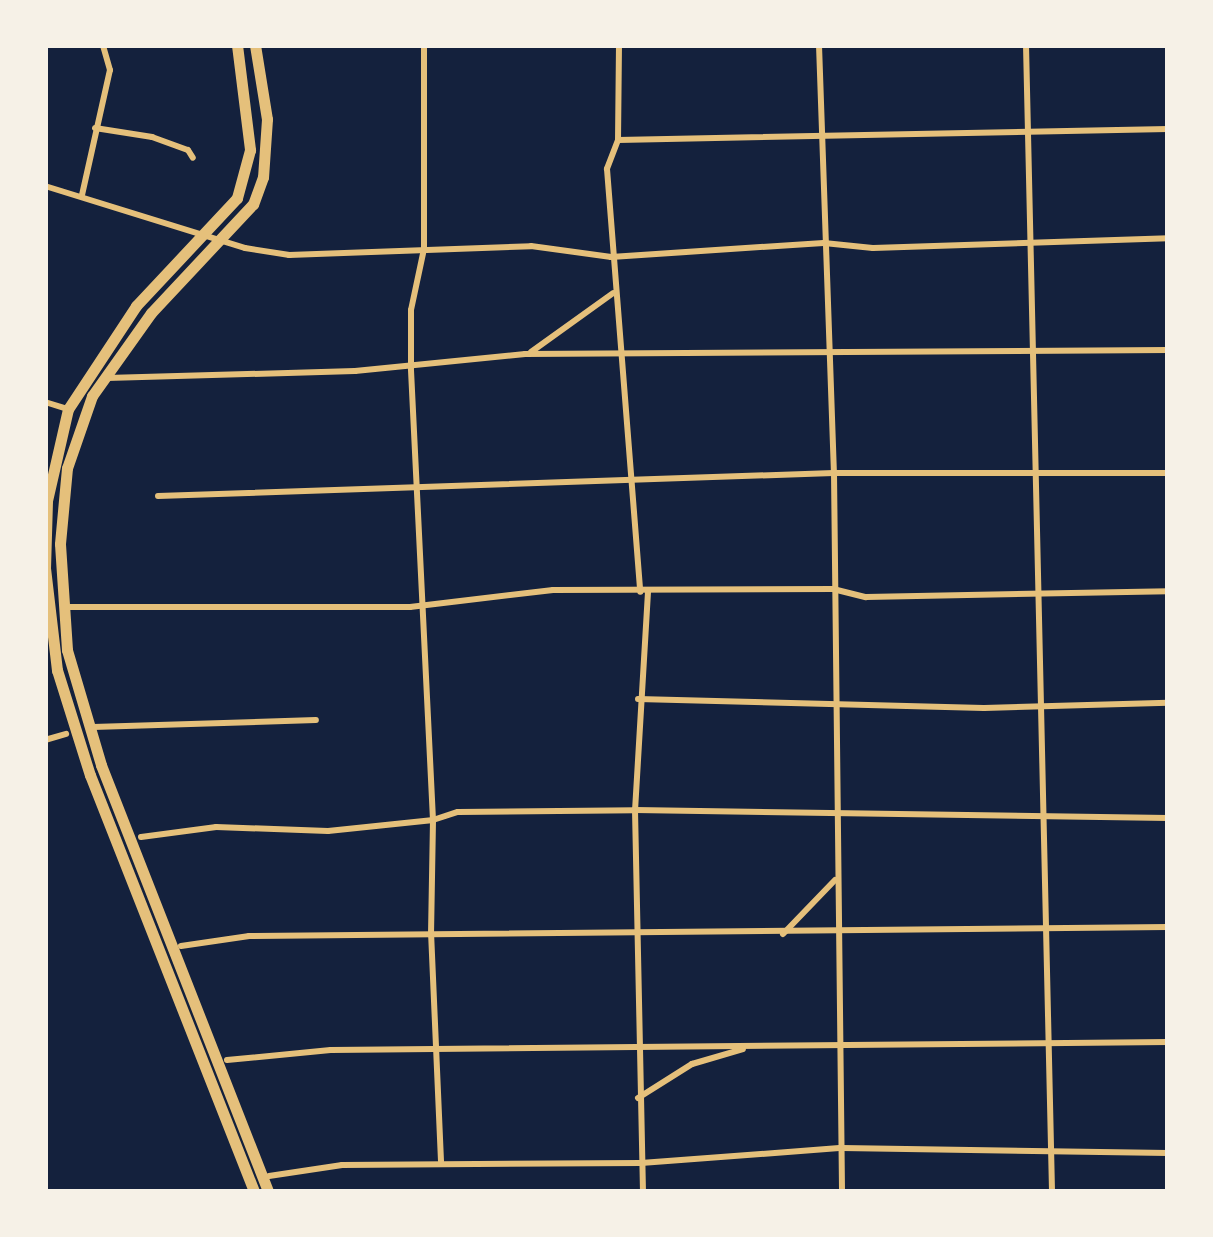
<!DOCTYPE html>
<html>
<head>
<meta charset="utf-8">
<style>
  body { margin:0 }
  #map { position:relative; width:1213px; height:1237px; overflow:hidden; background:#14213d; font-family:"Archivo Narrow",sans-serif }
  div>[style] { position:absolute }
  .minor>* { height:6px; margin:-3px; padding:0 3px; transform-origin:3px; border-radius:3px; background:#e5c07b }
  .primary>* { height:11px; margin:-5.5px; padding:0 5.5px; transform-origin:5.5px; border-radius:5.5px; background:#e5c07b }
  span { translate:-50% -50%; white-space:nowrap; text-align:center; line-height:1.15; -webkit-text-stroke:8px #f6f1e7; paint-order:stroke }
  .frame { position:absolute; inset:0; border:48px solid #f6f1e7; pointer-events:none }
</style>
</head>
<body>
<div id="map">
  <div class="minor">
    <i style="left:619px;top:45px;width:95px;rotate:90.6deg"></i>
    <i style="left:618px;top:140px;width:31px;rotate:111deg"></i>
    <i style="left:607px;top:169px;width:424px;rotate:85.5deg"></i>
    <i style="left:819px;top:45px;width:428px;rotate:88deg"></i>
    <i style="left:834px;top:473px;width:719px;rotate:89.36deg"></i>
    <i style="left:1026px;top:45px;width:1147px;rotate:88.7deg"></i>
    <i style="left:95px;top:128px;width:58px;rotate:9deg"></i>
    <i style="left:152px;top:137px;width:38px;rotate:20deg"></i>
    <i style="left:188px;top:150px;width:9px;rotate:58deg"></i>
    <i style="left:618px;top:140px;width:550px;rotate:-1.15deg"></i>
    <i style="left:45px;top:186px;width:209px;rotate:17.2deg"></i>
    <i style="left:245px;top:248px;width:45px;rotate:9deg"></i>
    <i style="left:289px;top:255px;width:242px;rotate:-2.1deg"></i>
    <i style="left:531px;top:246px;width:81px;rotate:7.8deg"></i>
    <i style="left:611px;top:257px;width:213px;rotate:-3.8deg"></i>
    <i style="left:824px;top:243px;width:49px;rotate:5.8deg"></i>
    <i style="left:873px;top:248px;width:295px;rotate:-1.9deg"></i>
    <i style="left:82px;top:195px;width:128px;rotate:-77.4deg"></i>
    <i style="left:110px;top:70px;width:26px;rotate:-106deg"></i>
    <i style="left:531px;top:352px;width:101px;rotate:-35.7deg"></i>
    <i style="left:107px;top:378px;width:248px;rotate:-1.6deg"></i>
    <i style="left:355px;top:371px;width:171px;rotate:-5.7deg"></i>
    <i style="left:525px;top:354px;width:643px;rotate:-0.36deg"></i>
    <i style="left:45px;top:402px;width:24px;rotate:17deg"></i>
    <i style="left:158px;top:496px;width:676px;rotate:-1.95deg"></i>
    <i style="left:834px;top:473px;width:334px"></i>
    <i style="left:648px;top:592px;width:218px;rotate:93.4deg"></i>
    <i style="left:635px;top:810px;width:533px;rotate:0.86deg"></i>
    <i style="left:67px;top:607px;width:343px"></i>
    <i style="left:410px;top:607px;width:144px;rotate:-6.8deg"></i>
    <i style="left:553px;top:590px;width:280px;rotate:-0.2deg"></i>
    <i style="left:833px;top:589px;width:34px;rotate:14deg"></i>
    <i style="left:866px;top:597px;width:302px;rotate:-1.1deg"></i>
    <i style="left:638px;top:699px;width:346px;rotate:1.5deg"></i>
    <i style="left:984px;top:708px;width:184px;rotate:-1.6deg"></i>
    <i style="left:93px;top:727px;width:223px;rotate:-1.8deg"></i>
    <i style="left:45px;top:740px;width:22px;rotate:-16deg"></i>
    <i style="left:141px;top:837px;width:76px;rotate:-7.6deg"></i>
    <i style="left:216px;top:827px;width:112px;rotate:2deg"></i>
    <i style="left:328px;top:831px;width:106px;rotate:-6deg"></i>
    <i style="left:433px;top:820px;width:454px;rotate:-92.8deg"></i>
    <i style="left:411px;top:367px;width:57px;rotate:-90deg"></i>
    <i style="left:411px;top:310px;width:62px;rotate:-78deg"></i>
    <i style="left:424px;top:249px;width:204px;rotate:-90deg"></i>
    <i style="left:783px;top:934px;width:75px;rotate:-46.1deg"></i>
    <i style="left:181px;top:946px;width:69px;rotate:-8.4deg"></i>
    <i style="left:249px;top:936px;width:919px;rotate:-0.56deg"></i>
    <i style="left:227px;top:1060px;width:104px;rotate:-5.5deg"></i>
    <i style="left:331px;top:1050px;width:837px;rotate:-0.55deg"></i>
    <i style="left:638px;top:1098px;width:64px;rotate:-32.2deg"></i>
    <i style="left:692px;top:1064px;width:53px;rotate:-16.4deg"></i>
    <i style="left:441px;top:1161px;width:226px;rotate:-92.5deg"></i>
    <i style="left:431px;top:935px;width:115px;rotate:-89deg"></i>
    <i style="left:433px;top:820px;width:26px;rotate:-18deg"></i>
    <i style="left:458px;top:812px;width:177px;rotate:-0.6deg"></i>
    <i style="left:635px;top:810px;width:382px;rotate:88.8deg"></i>
    <i style="left:269px;top:1176px;width:74px;rotate:-8.6deg"></i>
    <i style="left:342px;top:1165px;width:299px;rotate:-0.4deg"></i>
    <i style="left:641px;top:1163px;width:202px;rotate:-4.3deg"></i>
    <i style="left:842px;top:1148px;width:326px;rotate:0.9deg"></i>
  </div>
  <div class="primary">
    <i style="left:237px;top:45px;width:106px;rotate:82.9deg"></i>
    <i style="left:250px;top:150px;width:50px;rotate:105.2deg"></i>
    <i style="left:237px;top:198px;width:148px;rotate:133.1deg"></i>
    <i style="left:136px;top:306px;width:123px;rotate:123.4deg"></i>
    <i style="left:68px;top:409px;width:94px;rotate:102.9deg"></i>
    <i style="left:47px;top:501px;width:67px;rotate:91.7deg"></i>
    <i style="left:45px;top:568px;width:103px;rotate:83.3deg"></i>
    <i style="left:57px;top:670px;width:110px;rotate:72.6deg"></i>
    <i style="left:90px;top:775px;width:448px;rotate:68.5deg"></i>
    <i style="left:255px;top:45px;width:75px;rotate:80.8deg"></i>
    <i style="left:267px;top:119px;width:58px;rotate:93.9deg"></i>
    <i style="left:263px;top:177px;width:29px;rotate:110deg"></i>
    <i style="left:253px;top:204px;width:149px;rotate:133.1deg"></i>
    <i style="left:151px;top:313px;width:102px;rotate:125.4deg"></i>
    <i style="left:92px;top:396px;width:76px;rotate:109.1deg"></i>
    <i style="left:67px;top:468px;width:76px;rotate:95.3deg"></i>
    <i style="left:60px;top:544px;width:106px;rotate:86.2deg"></i>
    <i style="left:67px;top:650px;width:120px;rotate:73.5deg"></i>
    <i style="left:101px;top:765px;width:458px;rotate:68.6deg"></i>
  </div>
  <div class="frame"></div>
</div>
</body>
</html>
